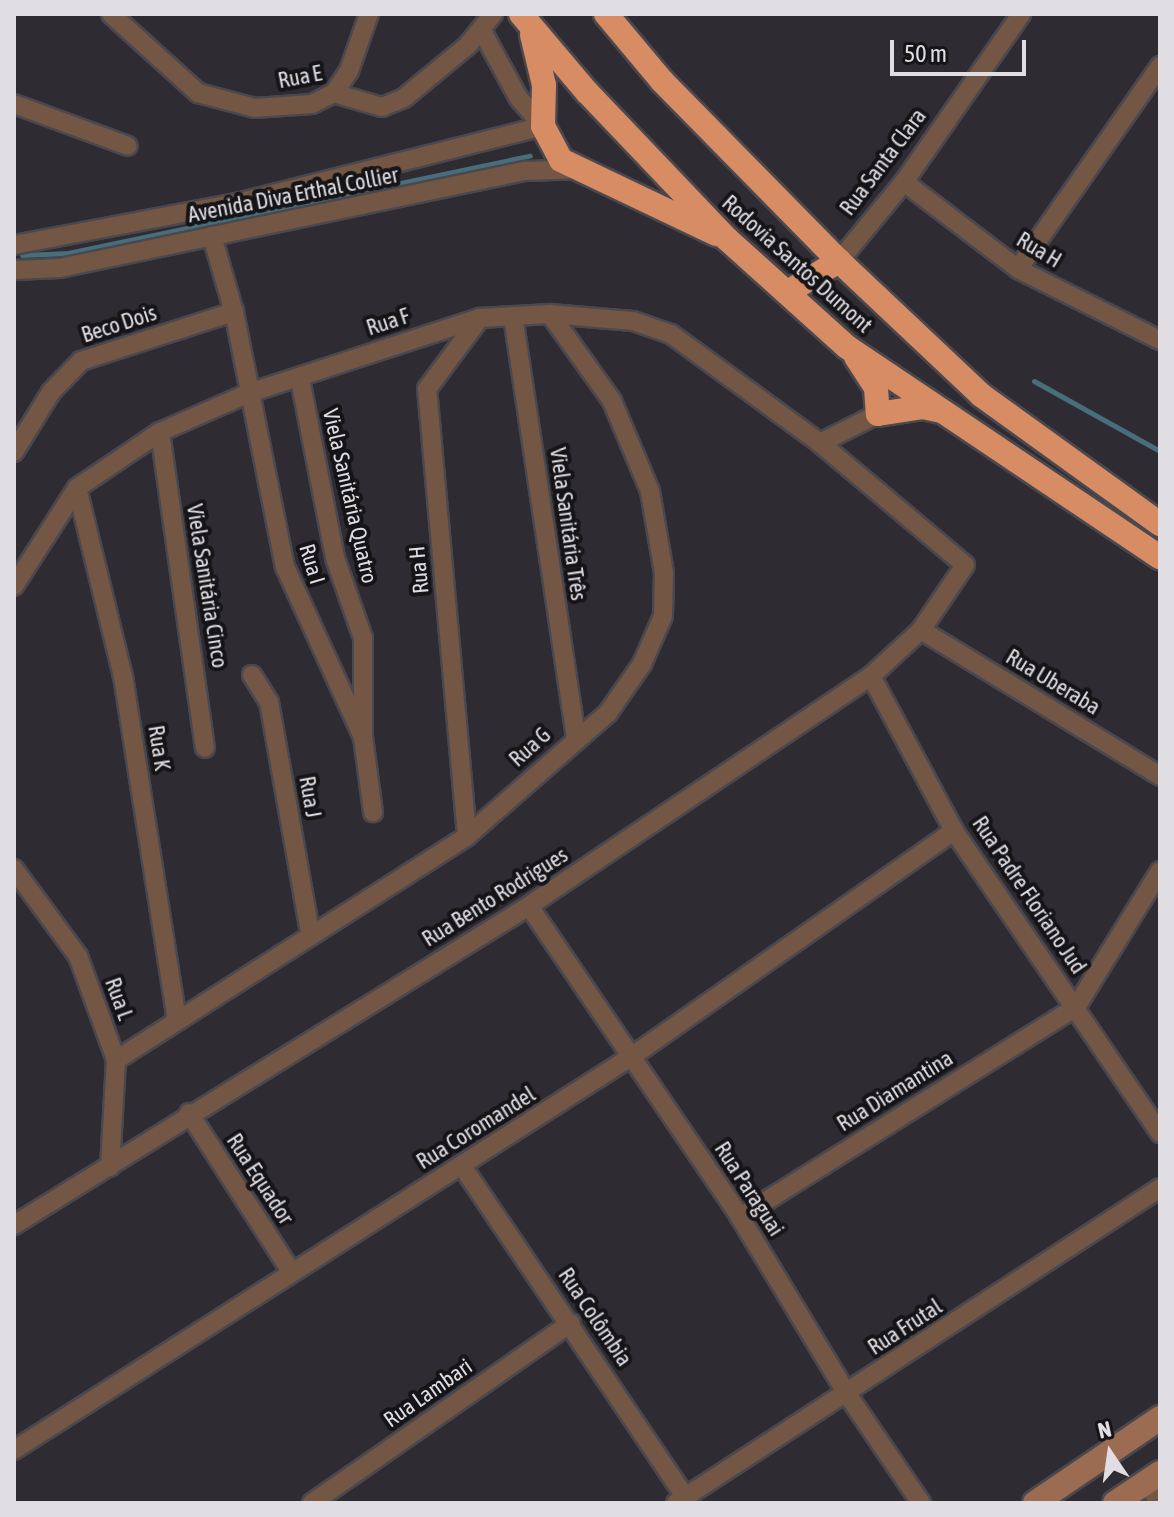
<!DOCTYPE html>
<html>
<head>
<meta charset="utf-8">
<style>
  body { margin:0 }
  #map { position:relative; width:1174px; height:1517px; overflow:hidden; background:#2e2b32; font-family:"Asap Condensed",sans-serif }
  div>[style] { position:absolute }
  .stream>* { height:5px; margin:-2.5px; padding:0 2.5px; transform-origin:2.5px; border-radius:2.5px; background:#476e7a }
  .roads { filter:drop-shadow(2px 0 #4a484e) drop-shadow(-2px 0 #4a484e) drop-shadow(0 2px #4a484e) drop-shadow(0 -2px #4a484e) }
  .street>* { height:18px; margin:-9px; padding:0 9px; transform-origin:9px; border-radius:9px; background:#745645 }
  .secondary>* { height:24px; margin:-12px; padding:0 12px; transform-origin:12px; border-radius:12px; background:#9c6c52 }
  .highway>* { height:24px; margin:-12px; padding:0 12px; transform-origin:12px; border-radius:12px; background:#d78c63 }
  span { translate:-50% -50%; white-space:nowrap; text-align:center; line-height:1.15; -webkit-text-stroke:8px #151417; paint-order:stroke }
  .street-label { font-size:22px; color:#e0dee3 }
  .frame { position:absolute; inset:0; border:16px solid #e0dee3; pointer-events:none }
  .north { position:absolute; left:1070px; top:1413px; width:80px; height:80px; -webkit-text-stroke:6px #151417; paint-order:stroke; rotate:347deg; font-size:22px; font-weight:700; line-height:32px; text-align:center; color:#e0dee3 }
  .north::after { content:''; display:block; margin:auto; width:28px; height:36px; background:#e0dee3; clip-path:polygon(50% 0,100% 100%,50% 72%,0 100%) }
  .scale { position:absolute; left:890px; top:40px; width:136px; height:36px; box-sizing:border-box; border:4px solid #e0dee3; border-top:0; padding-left:10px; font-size:24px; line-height:28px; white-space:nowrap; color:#e0dee3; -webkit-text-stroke:6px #151417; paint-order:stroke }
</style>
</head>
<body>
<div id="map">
  <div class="stream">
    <i style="left:22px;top:255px;width:46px;rotate:-2.5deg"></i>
    <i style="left:68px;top:253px;width:472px;rotate:-11.9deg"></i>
    <i style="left:1034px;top:381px;width:144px;rotate:29.1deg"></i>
  </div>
  <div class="roads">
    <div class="street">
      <i style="left:111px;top:14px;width:118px;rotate:42.2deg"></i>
      <i style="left:198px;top:93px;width:59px;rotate:14.7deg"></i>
      <i style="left:255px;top:108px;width:57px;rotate:-4deg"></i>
      <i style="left:312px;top:104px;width:25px;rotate:-27deg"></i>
      <i style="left:334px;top:93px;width:50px;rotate:16.3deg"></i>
      <i style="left:382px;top:107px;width:24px;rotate:-22deg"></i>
      <i style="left:404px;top:98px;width:83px;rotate:-39.6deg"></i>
      <i style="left:468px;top:45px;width:40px;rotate:-51deg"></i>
      <i style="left:334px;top:93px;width:27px;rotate:-56deg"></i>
      <i style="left:349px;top:71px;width:60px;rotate:-70.7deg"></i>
      <i style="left:14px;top:104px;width:121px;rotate:20.2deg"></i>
      <i style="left:904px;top:182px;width:143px;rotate:37.3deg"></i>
      <i style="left:1018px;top:269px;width:159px;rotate:26.6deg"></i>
      <i style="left:212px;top:236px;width:79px;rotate:73.9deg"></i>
      <i style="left:234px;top:312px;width:260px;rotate:78.7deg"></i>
      <i style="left:285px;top:567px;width:187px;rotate:65.4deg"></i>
      <i style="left:14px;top:245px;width:231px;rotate:-10.7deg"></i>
      <i style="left:241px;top:202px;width:311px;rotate:-14.1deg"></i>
      <i style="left:543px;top:126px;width:38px;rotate:-131deg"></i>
      <i style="left:518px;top:97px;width:77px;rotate:-118.6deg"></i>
      <i style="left:839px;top:261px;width:102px;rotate:-50.6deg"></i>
      <i style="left:904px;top:182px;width:205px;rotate:-55.1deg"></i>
      <i style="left:1018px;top:269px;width:248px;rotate:-55deg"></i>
      <i style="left:14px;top:270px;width:46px;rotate:-2.5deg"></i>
      <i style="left:60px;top:268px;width:476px;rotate:-11.8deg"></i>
      <i style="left:526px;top:171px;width:51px;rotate:-2.2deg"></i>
      <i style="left:513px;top:316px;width:427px;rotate:81.5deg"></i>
      <i style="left:300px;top:379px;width:182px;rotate:78.9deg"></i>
      <i style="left:335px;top:558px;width:85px;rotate:70.7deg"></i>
      <i style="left:363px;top:638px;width:99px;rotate:90deg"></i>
      <i style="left:363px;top:737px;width:76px;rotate:82.4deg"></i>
      <i style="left:160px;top:432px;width:319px;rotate:81.9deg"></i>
      <i style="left:820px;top:443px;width:65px;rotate:-26.6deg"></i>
      <i style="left:14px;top:452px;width:70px;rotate:-58.3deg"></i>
      <i style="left:51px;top:392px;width:43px;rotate:-45.9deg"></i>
      <i style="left:81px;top:361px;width:161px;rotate:-17.8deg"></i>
      <i style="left:77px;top:488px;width:194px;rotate:76.3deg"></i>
      <i style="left:123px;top:676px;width:348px;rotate:81.1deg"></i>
      <i style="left:14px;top:586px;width:117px;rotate:-57.3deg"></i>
      <i style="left:77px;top:488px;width:100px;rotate:-34deg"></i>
      <i style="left:160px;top:432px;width:97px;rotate:-23.7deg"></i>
      <i style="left:249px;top:393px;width:243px;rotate:-18deg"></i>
      <i style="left:480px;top:318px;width:70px;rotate:-3.3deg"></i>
      <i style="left:550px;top:314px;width:83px;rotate:4.8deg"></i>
      <i style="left:633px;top:321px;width:40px;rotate:18.9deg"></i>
      <i style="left:671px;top:334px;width:185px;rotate:36.2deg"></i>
      <i style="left:820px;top:443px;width:189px;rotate:40.1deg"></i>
      <i style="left:965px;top:565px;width:78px;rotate:124.1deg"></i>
      <i style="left:921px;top:630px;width:68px;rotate:137.4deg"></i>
      <i style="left:871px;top:676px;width:412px;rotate:146.1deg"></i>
      <i style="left:529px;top:906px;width:606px;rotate:148.23deg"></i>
      <i style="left:921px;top:630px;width:280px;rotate:31.4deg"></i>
      <i style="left:252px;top:675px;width:32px;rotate:58deg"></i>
      <i style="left:269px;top:702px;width:234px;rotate:79.9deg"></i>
      <i style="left:871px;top:676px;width:176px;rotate:61.8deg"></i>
      <i style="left:954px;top:831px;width:366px;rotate:55.7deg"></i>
      <i style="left:467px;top:836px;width:449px;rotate:-95.1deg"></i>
      <i style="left:427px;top:389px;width:89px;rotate:-53.3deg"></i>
      <i style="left:14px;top:869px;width:108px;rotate:53.7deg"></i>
      <i style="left:78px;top:956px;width:111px;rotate:69.9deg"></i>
      <i style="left:116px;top:1060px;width:107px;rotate:93.2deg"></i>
      <i style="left:529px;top:906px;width:376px;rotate:55.8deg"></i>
      <i style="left:740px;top:1217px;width:207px;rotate:58.8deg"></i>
      <i style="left:847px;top:1394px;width:132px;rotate:55.8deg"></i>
      <i style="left:116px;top:1060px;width:416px;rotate:-32.5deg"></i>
      <i style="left:467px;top:836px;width:187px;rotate:-41.1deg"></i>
      <i style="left:608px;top:713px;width:60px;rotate:-55.2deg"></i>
      <i style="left:642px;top:664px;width:52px;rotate:-66.4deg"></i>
      <i style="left:663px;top:616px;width:43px;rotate:-88.7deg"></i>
      <i style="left:664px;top:573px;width:83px;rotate:-99.7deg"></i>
      <i style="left:650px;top:491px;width:98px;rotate:-112.9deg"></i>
      <i style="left:612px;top:401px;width:107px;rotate:-125.5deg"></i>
      <i style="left:189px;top:1113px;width:188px;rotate:57.2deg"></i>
      <i style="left:462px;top:1166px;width:399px;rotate:56deg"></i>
      <i style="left:740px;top:1217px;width:396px;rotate:-32deg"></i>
      <i style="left:1076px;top:1007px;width:160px;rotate:-58.3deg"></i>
      <i style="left:14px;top:1450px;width:732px;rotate:-32.5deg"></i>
      <i style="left:631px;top:1057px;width:394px;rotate:-35deg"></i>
      <i style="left:1146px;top:1482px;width:25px;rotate:56deg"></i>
      <i style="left:312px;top:1503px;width:315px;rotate:-34.8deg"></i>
      <i style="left:676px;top:1503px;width:577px;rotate:-33.06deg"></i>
    </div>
    <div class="secondary">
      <i style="left:1035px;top:1503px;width:151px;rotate:-34.2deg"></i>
      <i style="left:1115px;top:1503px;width:54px;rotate:-33.7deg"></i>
    </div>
    <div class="highway">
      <i style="left:521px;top:14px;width:102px;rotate:49.8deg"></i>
      <i style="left:587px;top:92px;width:203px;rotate:46.4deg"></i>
      <i style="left:727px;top:239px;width:161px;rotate:42deg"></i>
      <i style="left:847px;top:347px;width:377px;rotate:33.9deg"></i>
      <i style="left:606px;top:14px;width:87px;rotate:50.1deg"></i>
      <i style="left:662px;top:81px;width:252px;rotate:45.5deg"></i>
      <i style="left:839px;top:261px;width:195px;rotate:43.3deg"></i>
      <i style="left:981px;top:395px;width:221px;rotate:35.8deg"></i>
      <i style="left:532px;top:35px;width:51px;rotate:76.5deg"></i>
      <i style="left:544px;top:85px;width:41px;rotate:91.4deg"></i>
      <i style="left:543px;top:126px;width:38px;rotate:62deg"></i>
      <i style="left:561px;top:160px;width:172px;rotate:25.5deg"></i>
      <i style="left:788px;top:292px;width:60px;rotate:-31.3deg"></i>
      <i style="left:856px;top:357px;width:37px;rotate:57deg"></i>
      <i style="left:876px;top:388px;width:26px;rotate:86deg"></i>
      <i style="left:878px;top:414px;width:46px;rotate:-8.8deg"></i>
      <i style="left:923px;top:407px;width:19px;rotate:12deg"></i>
    </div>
  </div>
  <div class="street-label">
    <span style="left:300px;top:77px;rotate:-11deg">Rua E</span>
    <span style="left:883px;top:162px;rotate:-53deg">Rua Santa Clara</span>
    <span style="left:293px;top:195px;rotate:-11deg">Avenida Diva Erthal Collier</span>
    <span style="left:1039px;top:250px;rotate:31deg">Rua H</span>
    <span style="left:797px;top:264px;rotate:42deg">Rodovia Santos Dumont</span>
    <span style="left:388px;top:322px;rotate:-18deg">Rua F</span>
    <span style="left:119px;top:324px;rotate:-18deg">Beco Dois</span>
    <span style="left:350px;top:496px;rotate:77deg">Viela Sanitária Quatro</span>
    <span style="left:568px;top:524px;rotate:82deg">Viela Sanitária Três</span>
    <span style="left:312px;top:564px;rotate:73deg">Rua I</span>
    <span style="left:419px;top:570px;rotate:-95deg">Rua H</span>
    <span style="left:207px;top:586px;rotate:81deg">Viela Sanitária Cinco</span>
    <span style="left:1053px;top:682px;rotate:31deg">Rua Uberaba</span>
    <span style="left:530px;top:747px;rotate:-42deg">Rua G</span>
    <span style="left:159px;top:748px;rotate:81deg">Rua K</span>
    <span style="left:310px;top:797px;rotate:80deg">Rua J</span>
    <span style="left:1029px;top:895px;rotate:56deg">Rua Padre Floriano Jud</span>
    <span style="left:495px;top:897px;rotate:-32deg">Rua Bento Rodrigues</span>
    <span style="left:119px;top:999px;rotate:70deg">Rua L</span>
    <span style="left:895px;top:1091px;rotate:-32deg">Rua Diamantina</span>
    <span style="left:476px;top:1128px;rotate:-32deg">Rua Coromandel</span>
    <span style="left:260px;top:1179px;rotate:57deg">Rua Equador</span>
    <span style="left:749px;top:1189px;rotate:57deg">Rua Paraguai</span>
    <span style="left:595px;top:1317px;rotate:56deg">Rua Colômbia</span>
    <span style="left:905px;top:1327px;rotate:-33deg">Rua Frutal</span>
    <span style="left:428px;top:1393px;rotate:-35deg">Rua Lambari</span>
  </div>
  <div class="frame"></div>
  <div class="north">N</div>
  <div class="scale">50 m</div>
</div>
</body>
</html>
